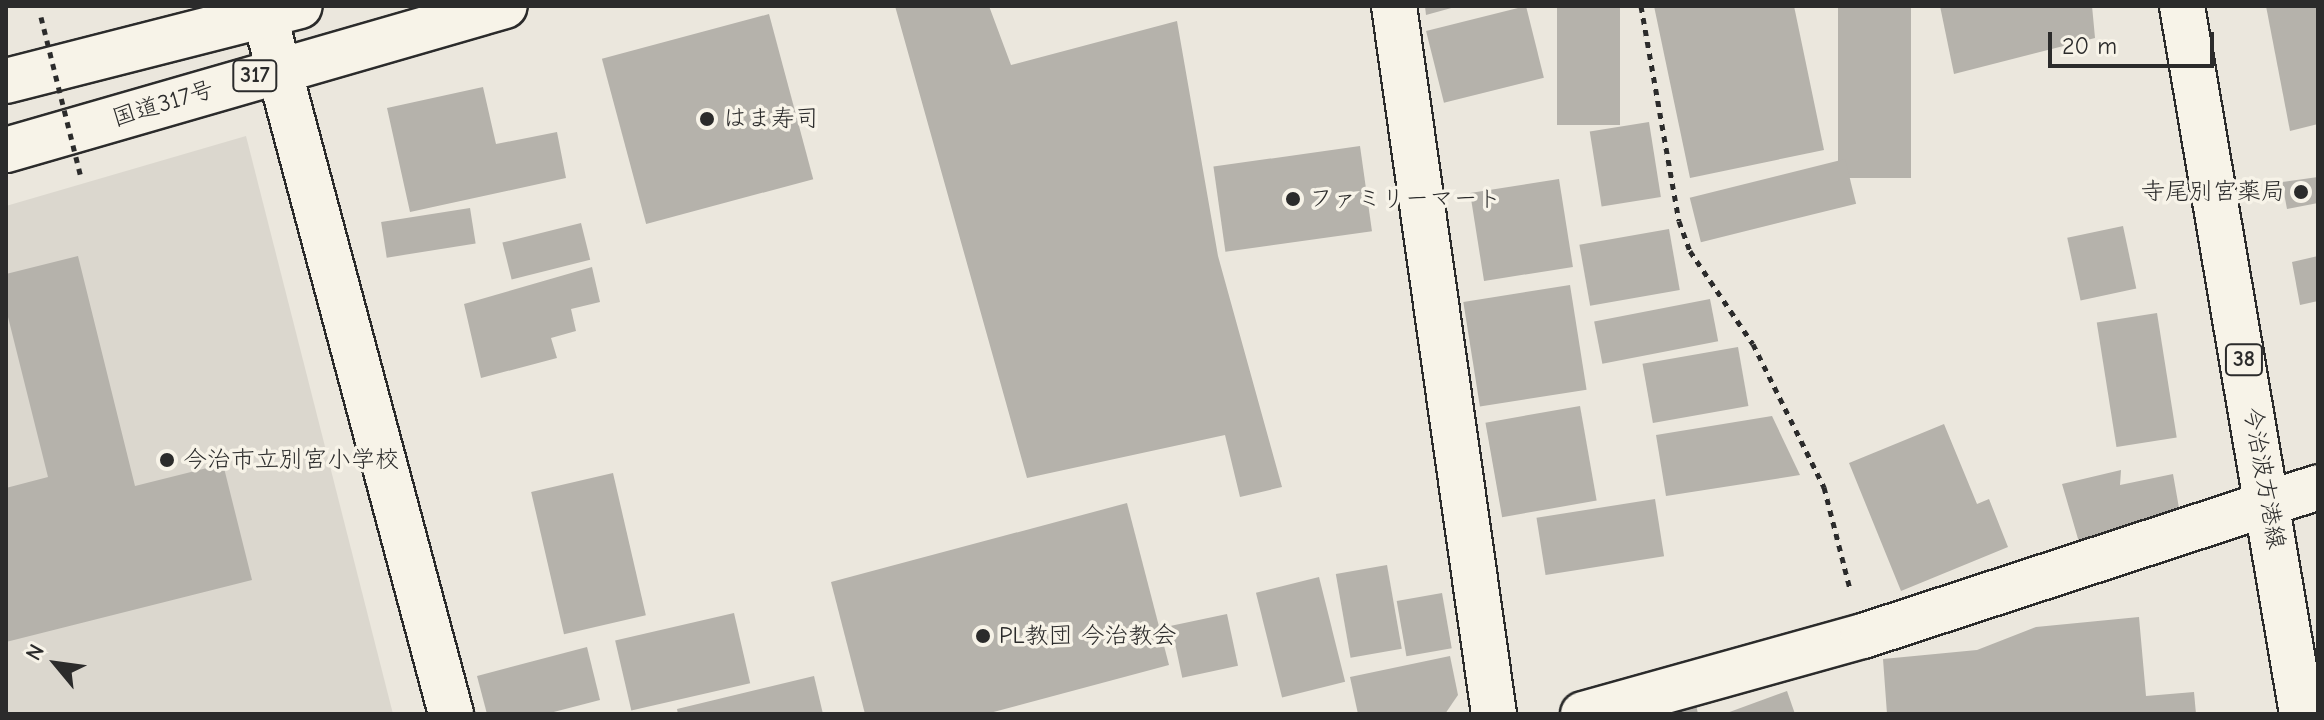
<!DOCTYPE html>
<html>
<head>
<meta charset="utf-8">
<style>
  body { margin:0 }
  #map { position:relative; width:2324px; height:720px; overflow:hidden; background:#ebe7dd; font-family:"Comic Neue","Klee One",sans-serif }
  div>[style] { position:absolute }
  .built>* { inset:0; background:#dbd7ce }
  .building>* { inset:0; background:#b5b2ab; transform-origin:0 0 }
  .path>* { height:5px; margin-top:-2.5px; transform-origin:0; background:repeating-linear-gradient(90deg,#2b2b2b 0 6px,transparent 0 12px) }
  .roads { filter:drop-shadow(2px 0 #2b2b2b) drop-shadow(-2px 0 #2b2b2b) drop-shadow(0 2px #2b2b2b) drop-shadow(0 -2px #2b2b2b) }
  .minor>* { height:44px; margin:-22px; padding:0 22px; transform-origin:22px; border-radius:22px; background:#f7f3e8 }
  .major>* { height:44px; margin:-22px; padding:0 22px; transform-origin:22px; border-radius:22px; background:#f7f3e8 }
  .highway>* { height:44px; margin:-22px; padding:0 22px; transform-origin:22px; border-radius:22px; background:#f7f3e8 }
  .path-bridge>* { height:5px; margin-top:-2.5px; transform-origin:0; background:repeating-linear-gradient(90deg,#2b2b2b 0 6px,transparent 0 12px) }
  .dots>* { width:22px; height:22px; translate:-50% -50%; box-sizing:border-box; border:4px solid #f7f3e8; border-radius:50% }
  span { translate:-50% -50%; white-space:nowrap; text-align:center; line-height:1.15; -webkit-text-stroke:7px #f7f3e8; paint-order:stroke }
  .shield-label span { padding:2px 6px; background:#f7f3e8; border:2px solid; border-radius:6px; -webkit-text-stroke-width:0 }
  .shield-label { font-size:22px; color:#2b2b2b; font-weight:700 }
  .street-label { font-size:24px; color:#2b2b2b }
  .poi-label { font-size:24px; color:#2b2b2b }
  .left { translate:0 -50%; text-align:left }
  .right { translate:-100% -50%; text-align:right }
  .frame { position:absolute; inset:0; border:8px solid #2b2b2b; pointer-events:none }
  .north { position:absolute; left:16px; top:624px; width:80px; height:80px; -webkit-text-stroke:6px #f7f3e8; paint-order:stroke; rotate:299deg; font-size:22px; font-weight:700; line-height:32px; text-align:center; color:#2b2b2b }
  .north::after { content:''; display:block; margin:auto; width:28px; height:36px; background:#2b2b2b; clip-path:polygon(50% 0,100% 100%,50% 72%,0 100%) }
  .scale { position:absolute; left:2048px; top:32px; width:166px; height:36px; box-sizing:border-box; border:4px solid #2b2b2b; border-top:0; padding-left:10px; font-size:24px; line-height:28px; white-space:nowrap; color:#2b2b2b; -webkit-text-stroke:6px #f7f3e8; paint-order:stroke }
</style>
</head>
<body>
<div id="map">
  <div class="built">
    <i style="clip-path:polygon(246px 136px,393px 714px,6px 714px,6px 206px)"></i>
  </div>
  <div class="building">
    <i style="clip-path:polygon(895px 6px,989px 6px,1011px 65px,1177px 21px,1218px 256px,1282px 487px,1240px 497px,1225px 435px,1027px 478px)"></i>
    <i style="clip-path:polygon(1425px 6px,1455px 6px,1455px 7px,1426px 15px)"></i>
    <i style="left:1526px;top:6px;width:74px;height:103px;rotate:76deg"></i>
    <i style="left:1557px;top:6px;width:63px;height:119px"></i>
    <i style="clip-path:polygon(1654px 6px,1794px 6px,1824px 150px,1690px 178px)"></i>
    <i style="left:1838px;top:6px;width:73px;height:172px"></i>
    <i style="clip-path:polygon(1940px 6px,2092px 6px,2095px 38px,1954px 74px)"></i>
    <i style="clip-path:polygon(2266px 6px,2318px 6px,2318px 124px,2290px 131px)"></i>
    <i style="left:769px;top:14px;width:171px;height:173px;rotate:75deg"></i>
    <i style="clip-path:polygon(483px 87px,496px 144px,557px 132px,566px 178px,410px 212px,387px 108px)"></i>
    <i style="left:1649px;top:122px;width:76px;height:60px;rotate:81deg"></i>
    <i style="left:1360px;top:146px;width:86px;height:148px;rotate:82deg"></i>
    <i style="left:1845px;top:159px;width:46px;height:160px;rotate:76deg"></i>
    <i style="clip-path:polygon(2318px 177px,2318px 203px,2287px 209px,2282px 182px)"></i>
    <i style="left:1559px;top:179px;width:89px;height:90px;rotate:81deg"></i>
    <i style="left:470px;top:208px;width:36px;height:90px;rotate:81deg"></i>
    <i style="left:581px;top:223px;width:38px;height:81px;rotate:76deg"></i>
    <i style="left:2123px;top:226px;width:64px;height:57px;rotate:78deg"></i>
    <i style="left:1669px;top:229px;width:62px;height:91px;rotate:80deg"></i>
    <i style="clip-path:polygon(78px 256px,135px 486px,223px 464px,252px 580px,6px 642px,6px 488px,48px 477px,6px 309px,6px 274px)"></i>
    <i style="clip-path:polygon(2318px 256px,2318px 301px,2300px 305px,2292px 262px)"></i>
    <i style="clip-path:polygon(592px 267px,600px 302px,571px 309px,576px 331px,551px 338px,557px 358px,481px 378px,464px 304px)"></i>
    <i style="left:1570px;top:285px;width:106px;height:108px;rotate:81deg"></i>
    <i style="left:1710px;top:299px;width:43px;height:118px;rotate:79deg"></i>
    <i style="left:2157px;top:313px;width:126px;height:61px;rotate:81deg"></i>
    <i style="left:1738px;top:347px;width:60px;height:97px;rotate:80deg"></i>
    <i style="left:1580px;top:406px;width:96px;height:96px;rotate:80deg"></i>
    <i style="clip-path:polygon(1772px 416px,1800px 475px,1666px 496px,1656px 435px)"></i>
    <i style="clip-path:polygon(1944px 424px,1977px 504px,1989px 499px,2008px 547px,1901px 591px,1849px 463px)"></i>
    <i style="clip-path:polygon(2121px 470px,2120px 485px,2173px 474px,2182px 525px,2081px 549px,2062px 484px)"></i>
    <i style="left:613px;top:473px;width:146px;height:84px;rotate:77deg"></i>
    <i style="left:1655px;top:499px;width:58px;height:120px;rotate:81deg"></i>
    <i style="clip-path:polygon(1127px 503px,1169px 665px,986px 714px,865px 714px,831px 582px)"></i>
    <i style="left:1387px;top:565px;width:85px;height:52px;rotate:80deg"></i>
    <i style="left:1319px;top:577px;width:108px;height:65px;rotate:76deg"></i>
    <i style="left:1442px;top:593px;width:56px;height:46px;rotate:80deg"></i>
    <i style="left:734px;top:613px;width:72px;height:122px;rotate:77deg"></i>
    <i style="left:1227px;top:614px;width:53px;height:57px;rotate:78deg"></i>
    <i style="clip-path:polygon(2139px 617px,2146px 696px,2194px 692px,2196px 714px,1887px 714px,1883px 659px,1977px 650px,2036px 627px)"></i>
    <i style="clip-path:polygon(587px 647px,600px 700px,546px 714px,487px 714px,477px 676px)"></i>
    <i style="clip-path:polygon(1450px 656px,1458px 695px,1445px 714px,1358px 714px,1350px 677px)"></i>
    <i style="clip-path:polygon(814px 676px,823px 714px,678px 714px,677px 709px)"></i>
    <i style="clip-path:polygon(1787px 691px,1795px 714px,1724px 714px)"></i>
    <i style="clip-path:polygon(1696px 704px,1698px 714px,1656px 714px)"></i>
  </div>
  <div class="path">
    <i style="left:1641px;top:6px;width:218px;rotate:80deg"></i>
    <i style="left:1679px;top:221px;width:32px;rotate:70deg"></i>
    <i style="left:1690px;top:251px;width:112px;rotate:55.9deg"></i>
    <i style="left:1753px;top:344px;width:160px;rotate:63.6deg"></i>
    <i style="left:1824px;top:487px;width:105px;rotate:75.7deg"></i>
  </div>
  <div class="roads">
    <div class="minor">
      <i style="left:262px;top:6px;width:733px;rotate:75.05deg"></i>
      <i style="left:1394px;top:6px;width:715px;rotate:81.96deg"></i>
      <i style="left:1583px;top:714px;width:291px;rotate:-15.6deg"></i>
      <i style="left:1863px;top:636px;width:479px;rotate:-18.1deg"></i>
    </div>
    <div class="major">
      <i style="left:2182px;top:6px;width:718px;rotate:80.38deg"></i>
    </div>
    <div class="highway">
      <i style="left:6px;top:81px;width:303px;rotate:-14.3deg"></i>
      <i style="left:6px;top:150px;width:519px;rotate:-16.1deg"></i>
    </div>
  </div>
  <div class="path-bridge">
    <i style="left:41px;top:17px;width:162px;rotate:76deg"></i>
  </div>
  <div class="dots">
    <i style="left:707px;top:119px;background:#2b2b2b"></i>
    <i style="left:2301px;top:192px;background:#2b2b2b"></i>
    <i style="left:1293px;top:199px;background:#2b2b2b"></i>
    <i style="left:167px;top:460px;background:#2b2b2b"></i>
    <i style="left:983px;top:636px;background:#2b2b2b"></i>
  </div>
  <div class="shield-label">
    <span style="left:255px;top:76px">317</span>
    <span style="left:2244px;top:360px">38</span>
  </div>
  <div class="street-label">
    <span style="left:163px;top:104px;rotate:-17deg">国道317号</span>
    <span style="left:2264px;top:478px;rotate:80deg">今治波方港線</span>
  </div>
  <div class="poi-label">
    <span class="left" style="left:723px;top:119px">はま寿司</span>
    <span class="right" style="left:2285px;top:192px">寺尾別宮薬局</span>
    <span class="left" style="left:1309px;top:199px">ファミリーマート</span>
    <span class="left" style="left:183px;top:460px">今治市立別宮小学校</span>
    <span class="left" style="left:999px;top:636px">PL教団 今治教会</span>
  </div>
  <div class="frame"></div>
  <div class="north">N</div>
  <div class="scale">20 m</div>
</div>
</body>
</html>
